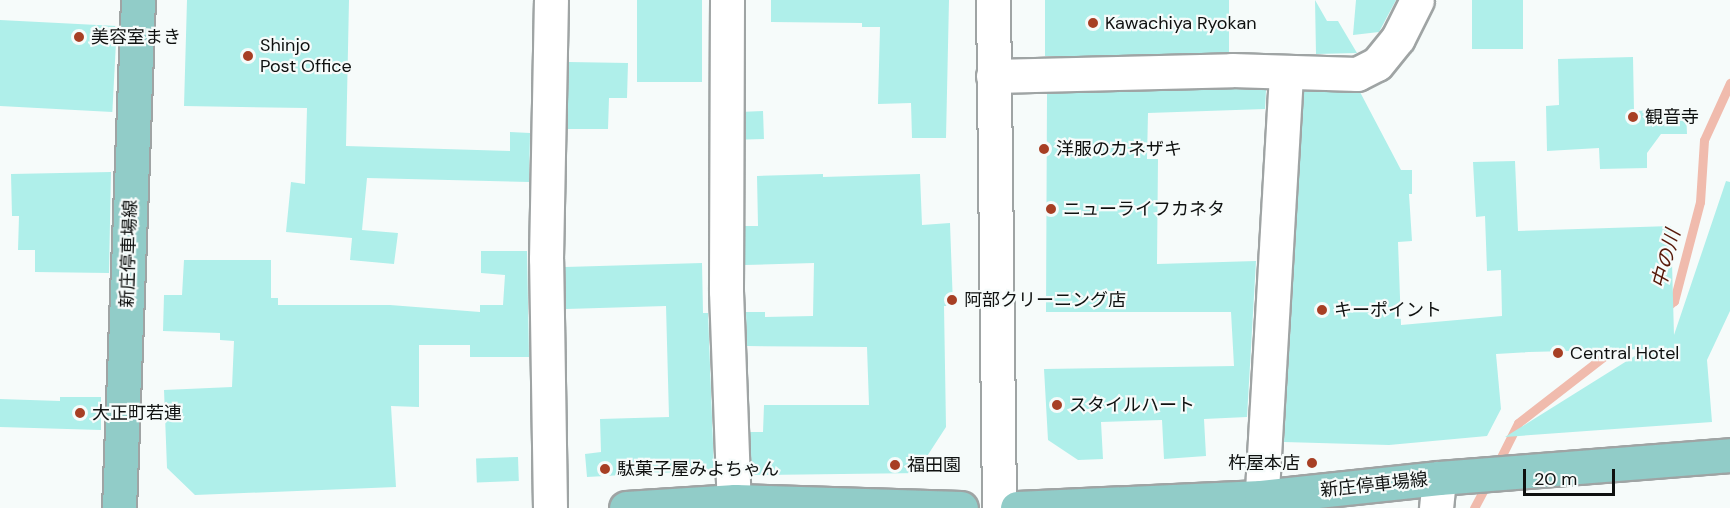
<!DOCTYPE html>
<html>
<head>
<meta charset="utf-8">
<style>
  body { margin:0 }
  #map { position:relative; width:1730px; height:508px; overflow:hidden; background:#f6fbfa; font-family:"DM Sans","Noto Sans JP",sans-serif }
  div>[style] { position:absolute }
  .stream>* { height:9px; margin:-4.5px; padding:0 4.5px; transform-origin:4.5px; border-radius:4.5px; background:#f0bbad }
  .building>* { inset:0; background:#afefea; transform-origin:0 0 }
  .roads { filter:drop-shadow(2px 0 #9fa4a4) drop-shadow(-2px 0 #9fa4a4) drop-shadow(0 2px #9fa4a4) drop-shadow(0 -2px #9fa4a4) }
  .minor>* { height:33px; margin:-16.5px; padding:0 16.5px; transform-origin:16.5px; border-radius:16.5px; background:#fff }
  .major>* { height:33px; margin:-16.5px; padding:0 16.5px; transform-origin:16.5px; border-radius:16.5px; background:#91ccc8 }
  .dots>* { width:16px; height:16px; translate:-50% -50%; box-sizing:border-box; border:3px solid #f6fbfa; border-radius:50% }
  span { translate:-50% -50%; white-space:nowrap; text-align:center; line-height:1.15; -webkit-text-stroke:4.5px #f6fbfa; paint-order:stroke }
  .poi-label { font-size:18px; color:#0f1110 }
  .left { translate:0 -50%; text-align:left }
  .right { translate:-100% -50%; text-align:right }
  .street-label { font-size:18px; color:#0f1110 }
  .water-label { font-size:20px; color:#571909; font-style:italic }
  .scale { position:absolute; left:1523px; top:469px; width:92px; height:27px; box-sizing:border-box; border:3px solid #0f1110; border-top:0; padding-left:8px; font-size:18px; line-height:21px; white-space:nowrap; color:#0f1110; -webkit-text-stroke:4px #f6fbfa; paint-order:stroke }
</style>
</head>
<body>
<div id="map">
  <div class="stream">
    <i style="left:1664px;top:309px;width:13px;rotate:-39deg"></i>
    <i style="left:1674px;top:301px;width:102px;rotate:-75.3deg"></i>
    <i style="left:1700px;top:202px;width:62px;rotate:-86.3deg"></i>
    <i style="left:1704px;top:140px;width:63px;rotate:-65.5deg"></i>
    <i style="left:1496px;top:467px;width:49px;rotate:-63.4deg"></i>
    <i style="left:1518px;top:423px;width:129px;rotate:-37.8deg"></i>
    <i style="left:1474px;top:508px;width:30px;rotate:-62deg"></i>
  </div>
  <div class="building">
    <i style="clip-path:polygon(187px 0,349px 0,346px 146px,510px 151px,510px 132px,530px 133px,529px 182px,367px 178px,362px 230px,398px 233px,394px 264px,350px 260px,352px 238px,286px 232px,291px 182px,305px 184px,307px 108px,184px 106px)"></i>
    <i style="left:637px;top:0;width:65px;height:82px"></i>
    <i style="clip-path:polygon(771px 0,949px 0,946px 138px,912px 138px,911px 103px,878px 104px,880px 27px,862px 27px,862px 23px,771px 22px)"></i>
    <i style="left:1045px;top:0;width:184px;height:56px"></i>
    <i style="clip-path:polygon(1315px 0,1327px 21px,1338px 21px,1357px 53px,1316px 54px)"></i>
    <i style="clip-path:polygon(1356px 0,1396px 0,1379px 32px,1353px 35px)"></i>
    <i style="left:1472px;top:0;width:51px;height:49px"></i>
    <i style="left:0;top:20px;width:117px;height:86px;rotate:3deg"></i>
    <i style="clip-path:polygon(1633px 57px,1634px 111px,1686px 109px,1687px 134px,1661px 134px,1647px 153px,1647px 168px,1600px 169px,1599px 148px,1547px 151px,1546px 106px,1559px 105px,1558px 59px)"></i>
    <i style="clip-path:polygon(569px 62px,628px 63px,627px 98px,609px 98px,608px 129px,567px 129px)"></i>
    <i style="clip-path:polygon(1232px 89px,1266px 90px,1265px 109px,1148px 113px,1147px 159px,1158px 159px,1157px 264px,1256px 261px,1247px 417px,1204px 419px,1206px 456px,1164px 459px,1162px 420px,1101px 422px,1103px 459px,1078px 460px,1048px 440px,1044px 369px,1234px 366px,1231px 312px,1046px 312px,1047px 93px)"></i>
    <i style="clip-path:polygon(1304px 91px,1360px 92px,1401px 170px,1412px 170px,1412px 194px,1409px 194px,1412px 241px,1398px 242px,1401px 325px,1502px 316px,1501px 270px,1487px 271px,1485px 216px,1476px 217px,1473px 162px,1515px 161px,1518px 231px,1671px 226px,1674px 335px,1726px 181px,1730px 182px,1730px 311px,1707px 360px,1712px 422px,1505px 437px,1646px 349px,1529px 352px,1496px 354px,1501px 409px,1487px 436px,1389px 445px,1284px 442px)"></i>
    <i style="left:763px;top:111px;width:28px;height:18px;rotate:88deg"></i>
    <i style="clip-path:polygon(111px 172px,109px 273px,35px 272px,35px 250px,18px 250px,19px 216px,12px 216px,11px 174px)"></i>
    <i style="clip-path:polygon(823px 174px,823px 177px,920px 174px,922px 225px,950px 223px,953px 306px,944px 306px,946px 427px,922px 464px,922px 473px,752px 475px,750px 432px,763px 432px,764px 405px,869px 405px,867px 347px,747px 346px,746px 312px,765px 312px,765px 317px,813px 316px,814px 263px,745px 265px,745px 226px,758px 226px,757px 176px)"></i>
    <i style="clip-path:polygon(481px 251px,527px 251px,529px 357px,470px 357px,470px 345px,419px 345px,419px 407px,391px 406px,396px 487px,195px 495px,167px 468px,164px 390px,232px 387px,234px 341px,220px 340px,220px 333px,163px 331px,164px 295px,182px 295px,184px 260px,271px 260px,271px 298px,278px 298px,278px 305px,390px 305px,480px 312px,480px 305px,503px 305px,505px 275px,481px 273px)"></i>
    <i style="clip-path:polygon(702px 263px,703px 313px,708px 313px,714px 470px,587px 477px,585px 454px,601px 452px,600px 419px,669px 417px,666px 306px,566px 309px,565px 267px)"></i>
    <i style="clip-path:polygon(60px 397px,101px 397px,101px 430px,0 427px,0 399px,60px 401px)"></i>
    <i style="left:518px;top:457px;width:24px;height:42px;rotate:88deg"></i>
  </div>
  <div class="roads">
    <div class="minor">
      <i style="left:727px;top:0;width:291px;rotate:90.2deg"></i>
      <i style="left:726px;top:291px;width:217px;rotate:87.9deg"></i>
      <i style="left:993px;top:0;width:508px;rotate:89.32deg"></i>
      <i style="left:993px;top:76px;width:239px;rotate:-1.4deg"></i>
      <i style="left:1232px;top:70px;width:125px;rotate:1.8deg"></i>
      <i style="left:1357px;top:74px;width:22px;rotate:-27deg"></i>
      <i style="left:1377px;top:64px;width:33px;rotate:-51deg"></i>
      <i style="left:1398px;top:38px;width:42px;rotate:-63.4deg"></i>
      <i style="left:550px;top:508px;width:249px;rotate:-90.9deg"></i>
      <i style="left:546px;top:259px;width:259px;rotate:-88.9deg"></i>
      <i style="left:1261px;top:508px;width:436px;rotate:-86.7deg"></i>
      <i style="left:1436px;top:508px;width:30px;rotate:-84deg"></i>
    </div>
    <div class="major">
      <i style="left:119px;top:508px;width:508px;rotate:-87.86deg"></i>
      <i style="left:626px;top:508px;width:109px;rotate:-3.7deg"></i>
      <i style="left:735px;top:501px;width:226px;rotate:1.8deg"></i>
      <i style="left:1017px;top:508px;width:244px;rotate:-2.6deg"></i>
      <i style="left:1261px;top:497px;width:179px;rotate:-6.1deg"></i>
      <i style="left:1439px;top:478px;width:292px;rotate:-4.5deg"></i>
    </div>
  </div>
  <div class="dots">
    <i style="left:1093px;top:23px;background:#a73f24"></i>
    <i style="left:79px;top:37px;background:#a73f24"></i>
    <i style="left:248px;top:56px;background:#a73f24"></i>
    <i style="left:1633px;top:117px;background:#a73f24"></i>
    <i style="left:1044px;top:149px;background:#a73f24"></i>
    <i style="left:1051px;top:209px;background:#a73f24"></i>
    <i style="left:952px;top:300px;background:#a73f24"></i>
    <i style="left:1322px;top:310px;background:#a73f24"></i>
    <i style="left:1558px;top:353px;background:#a73f24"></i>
    <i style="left:1057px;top:405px;background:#a73f24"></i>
    <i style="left:80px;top:413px;background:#a73f24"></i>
    <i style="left:1312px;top:463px;background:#a73f24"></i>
    <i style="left:895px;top:465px;background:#a73f24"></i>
    <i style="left:605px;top:469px;background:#a73f24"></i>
  </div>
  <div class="poi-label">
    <span class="left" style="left:1105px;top:23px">Kawachiya Ryokan</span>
    <span class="left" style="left:91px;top:37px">美容室まき</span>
    <span class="left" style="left:260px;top:56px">Shinjo<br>Post Office</span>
    <span class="left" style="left:1645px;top:117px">観音寺</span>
    <span class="left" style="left:1056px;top:149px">洋服のカネザキ</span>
    <span class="left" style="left:1063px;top:209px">ニューライフカネタ</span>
    <span class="left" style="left:964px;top:300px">阿部クリーニング店</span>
    <span class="left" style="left:1334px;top:310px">キーポイント</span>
    <span class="left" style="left:1570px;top:353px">Central Hotel</span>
    <span class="left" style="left:1069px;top:405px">スタイルハート</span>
    <span class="left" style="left:92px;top:413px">大正町若連</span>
    <span class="right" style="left:1300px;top:463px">杵屋本店</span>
    <span class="left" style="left:907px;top:465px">福田園</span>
    <span class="left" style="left:617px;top:469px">駄菓子屋みよちゃん</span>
  </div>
  <div class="street-label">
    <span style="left:129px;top:254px;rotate:-88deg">新庄停車場線</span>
    <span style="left:1374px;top:485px;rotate:-6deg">新庄停車場線</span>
  </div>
  <div class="water-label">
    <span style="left:1666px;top:259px;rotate:-75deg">中の川</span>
  </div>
  <div class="scale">20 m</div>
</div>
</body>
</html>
